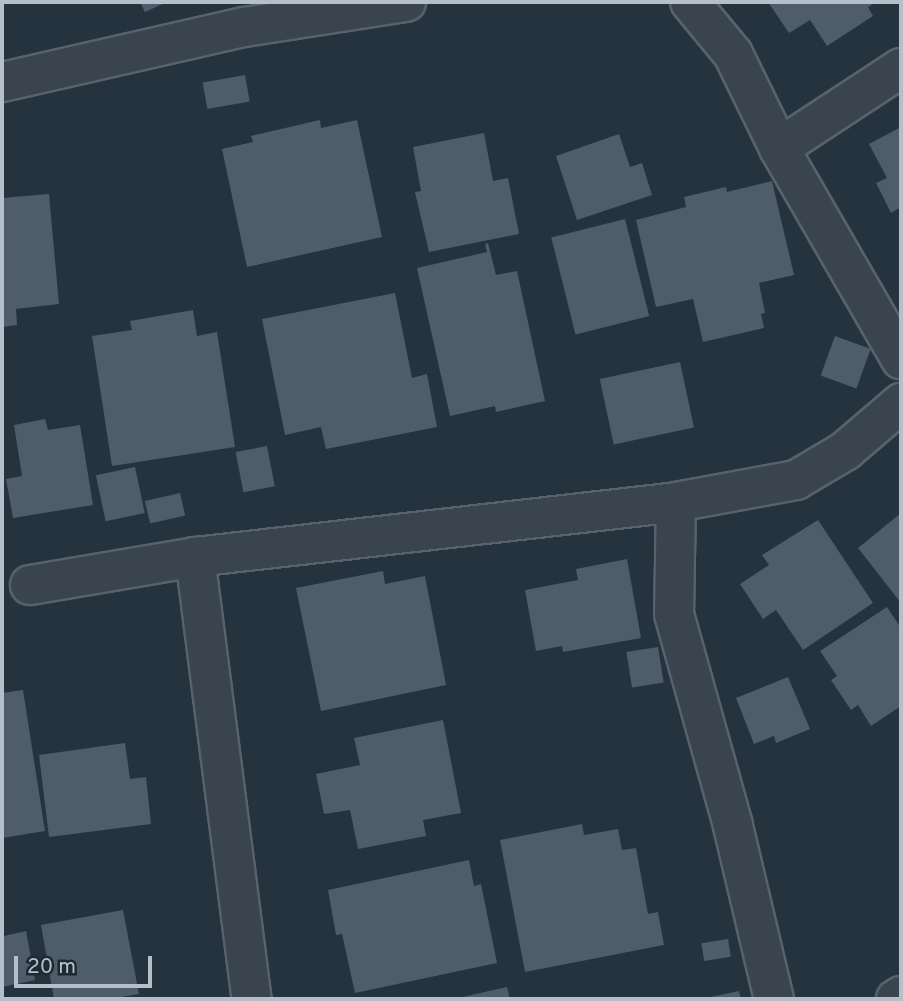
<!DOCTYPE html>
<html>
<head>
<meta charset="utf-8">
<style>
  body { margin:0 }
  #map { position:relative; width:903px; height:1001px; overflow:hidden; background:#25333e; font-family:Overpass,sans-serif }
  div>[style] { position:absolute }
  .building>* { inset:0; background:#4e5d69; transform-origin:0 0 }
  .roads { filter:drop-shadow(2px 0 #57626c) drop-shadow(-2px 0 #57626c) drop-shadow(0 2px #57626c) drop-shadow(0 -2px #57626c) }
  .minor>* { height:38px; margin:-19px; padding:0 19px; transform-origin:19px; border-radius:19px; background:#39444e }
  span { translate:-50% -50%; white-space:nowrap; text-align:center; line-height:1.15; -webkit-text-stroke:5px #1e2933; paint-order:stroke }
  .frame { position:absolute; inset:0; border:4px solid #b5bfc9; pointer-events:none }
  .scale { position:absolute; left:14px; top:956px; width:138px; height:32px; box-sizing:border-box; border:4px solid #b5bfc9; border-top:0; padding-left:9px; font-size:21px; line-height:24px; white-space:nowrap; color:#b5bfc9; -webkit-text-stroke:5px #1e2933; paint-order:stroke }
</style>
</head>
<body>
<div id="map">
  <div class="building">
    <i style="clip-path:polygon(140px 2px,167px 2px,145px 12px)"></i>
    <i style="clip-path:polygon(768px 2px,876px 2px,868px 7px,873px 16px,827px 46px,810px 20px,789px 33px)"></i>
    <i style="left:245px;top:75px;width:27px;height:43px;rotate:80deg"></i>
    <i style="clip-path:polygon(320px 120px,321px 128px,357px 120px,382px 237px,247px 267px,222px 149px,253px 142px,251px 136px)"></i>
    <i style="clip-path:polygon(901px 127px,901px 207px,891px 213px,876px 183px,887px 178px,869px 144px)"></i>
    <i style="clip-path:polygon(484px 133px,493px 181px,508px 178px,519px 234px,429px 252px,415px 192px,421px 191px,413px 147px)"></i>
    <i style="clip-path:polygon(619px 134px,630px 167px,642px 163px,652px 195px,577px 220px,556px 156px)"></i>
    <i style="clip-path:polygon(772px 181px,794px 275px,759px 283px,765px 313px,761px 314px,764px 328px,703px 342px,693px 299px,656px 307px,636px 220px,686px 207px,684px 197px,726px 187px,727px 192px)"></i>
    <i style="clip-path:polygon(49px 194px,59px 304px,16px 309px,17px 325px,2px 327px,2px 198px)"></i>
    <i style="left:625px;top:219px;width:100px;height:76px;rotate:76deg"></i>
    <i style="clip-path:polygon(488px 243px,496px 275px,517px 271px,545px 401px,496px 412px,495px 406px,450px 416px,417px 268px,487px 252px,485px 244px)"></i>
    <i style="clip-path:polygon(395px 293px,412px 378px,427px 374px,437px 427px,326px 449px,321px 427px,285px 435px,262px 319px)"></i>
    <i style="clip-path:polygon(193px 310px,197px 336px,217px 332px,235px 447px,112px 466px,92px 336px,132px 330px,130px 321px)"></i>
    <i style="left:835px;top:336px;width:38px;height:42px;rotate:20deg"></i>
    <i style="left:680px;top:362px;width:67px;height:82px;rotate:78deg"></i>
    <i style="clip-path:polygon(45px 419px,48px 430px,80px 425px,93px 505px,13px 518px,6px 479px,22px 476px,14px 425px)"></i>
    <i style="left:267px;top:446px;width:41px;height:32px;rotate:79deg"></i>
    <i style="left:135px;top:467px;width:47px;height:40px;rotate:78deg"></i>
    <i style="left:180px;top:493px;width:23px;height:36px;rotate:77deg"></i>
    <i style="clip-path:polygon(901px 513px,901px 603px,858px 548px)"></i>
    <i style="clip-path:polygon(818px 520px,873px 603px,803px 650px,776px 610px,763px 619px,740px 584px,769px 565px,762px 555px)"></i>
    <i style="clip-path:polygon(627px 559px,641px 638px,563px 652px,562px 646px,536px 651px,525px 590px,578px 580px,576px 569px)"></i>
    <i style="clip-path:polygon(383px 571px,385px 584px,425px 576px,446px 685px,321px 711px,296px 588px)"></i>
    <i style="clip-path:polygon(887px 607px,901px 628px,901px 706px,871px 726px,858px 705px,851px 710px,831px 680px,837px 676px,820px 651px)"></i>
    <i style="left:658px;top:647px;width:36px;height:32px;rotate:81deg"></i>
    <i style="clip-path:polygon(788px 677px,810px 729px,776px 743px,774px 736px,754px 744px,736px 698px)"></i>
    <i style="clip-path:polygon(23px 690px,45px 831px,2px 838px,2px 693px)"></i>
    <i style="clip-path:polygon(443px 720px,461px 813px,423px 820px,426px 836px,358px 849px,350px 810px,324px 814px,316px 774px,360px 765px,354px 738px)"></i>
    <i style="clip-path:polygon(125px 743px,130px 779px,146px 777px,151px 824px,49px 837px,39px 755px)"></i>
    <i style="clip-path:polygon(582px 824px,584px 835px,618px 829px,622px 850px,636px 848px,648px 914px,658px 912px,664px 945px,525px 972px,500px 840px)"></i>
    <i style="clip-path:polygon(469px 860px,474px 886px,481px 884px,497px 963px,355px 993px,342px 934px,336px 935px,328px 890px)"></i>
    <i style="clip-path:polygon(123px 910px,139px 994px,110px 999px,54px 999px,41px 925px)"></i>
    <i style="clip-path:polygon(2px 931px,4px 936px,26px 931px,35px 980px,2px 987px)"></i>
    <i style="left:728px;top:939px;width:18px;height:27px;rotate:81deg"></i>
    <i style="clip-path:polygon(507px 987px,510px 999px,458px 999px,458px 998px)"></i>
    <i style="clip-path:polygon(739px 991px,741px 999px,706px 999px,706px 998px)"></i>
  </div>
  <div class="roads">
    <div class="minor">
      <i style="left:690px;top:2px;width:67px;rotate:50.4deg"></i>
      <i style="left:733px;top:54px;width:105px;rotate:63.9deg"></i>
      <i style="left:779px;top:148px;width:244px;rotate:60deg"></i>
      <i style="left:2px;top:82px;width:248px;rotate:-12.8deg"></i>
      <i style="left:244px;top:27px;width:164px;rotate:-8.8deg"></i>
      <i style="left:779px;top:148px;width:146px;rotate:-33.3deg"></i>
      <i style="left:676px;top:502px;width:112px;rotate:91deg"></i>
      <i style="left:674px;top:614px;width:220px;rotate:74.4deg"></i>
      <i style="left:733px;top:826px;width:178px;rotate:76.7deg"></i>
      <i style="left:195px;top:557px;width:446px;rotate:82.7deg"></i>
      <i style="left:30px;top:585px;width:167px;rotate:-9.6deg"></i>
      <i style="left:195px;top:557px;width:484px;rotate:-6.5deg"></i>
      <i style="left:676px;top:502px;width:122px;rotate:-10.4deg"></i>
      <i style="left:796px;top:480px;width:57px;rotate:-30.6deg"></i>
      <i style="left:845px;top:451px;width:74px;rotate:-40.6deg"></i>
      <i style="left:896px;top:999px;width:6px;rotate:-31deg"></i>
    </div>
  </div>
  <div class="frame"></div>
  <div class="scale">20 m</div>
</div>
</body>
</html>
